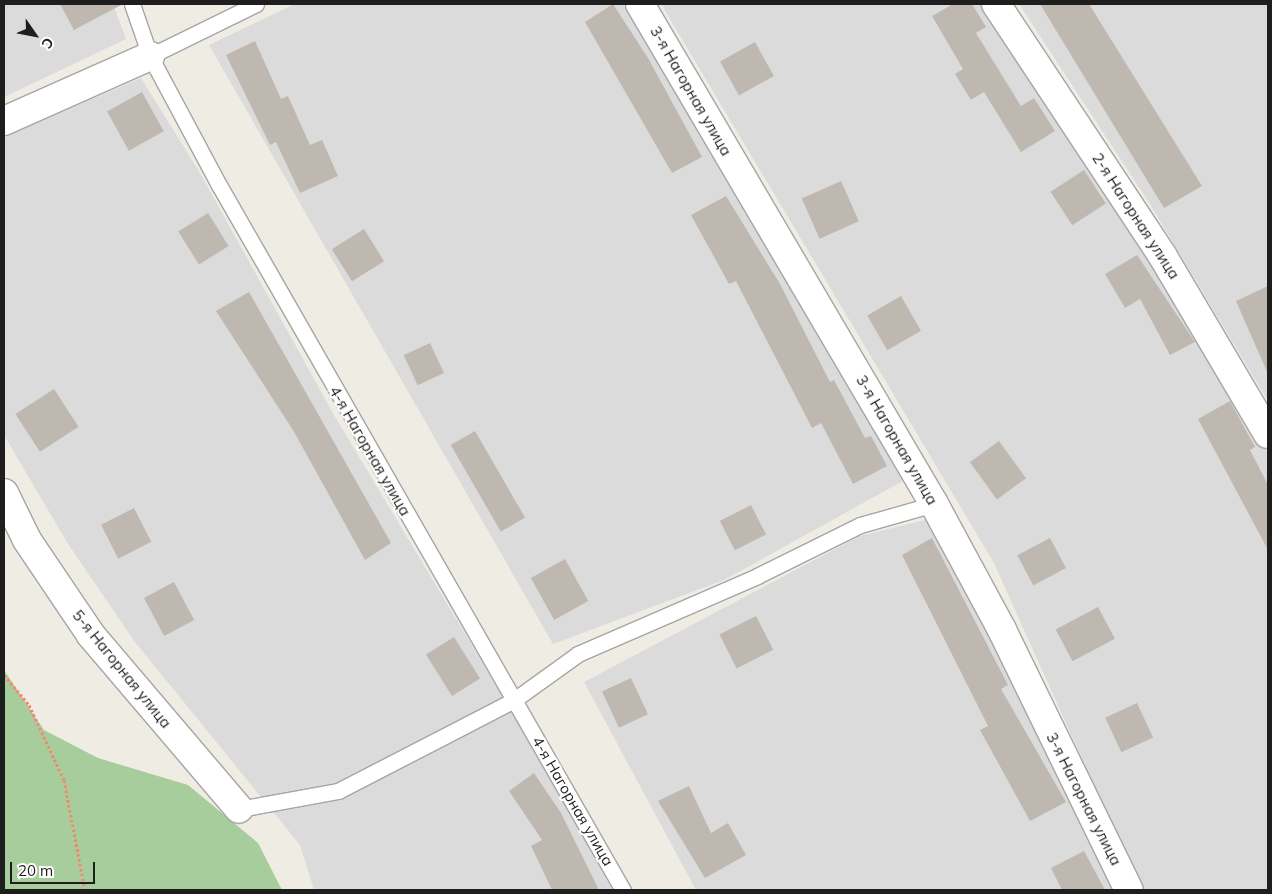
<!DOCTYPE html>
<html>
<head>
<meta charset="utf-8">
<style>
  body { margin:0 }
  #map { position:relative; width:1272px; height:894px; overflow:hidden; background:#efece4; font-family:Mulish,sans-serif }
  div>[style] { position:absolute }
  .residential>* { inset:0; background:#dcdbdb }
  .forest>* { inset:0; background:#a6cd9b }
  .building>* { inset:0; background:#bfb8b1; transform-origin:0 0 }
  .path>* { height:3px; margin-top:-1.5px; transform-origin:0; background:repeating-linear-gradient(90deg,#f58770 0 2.5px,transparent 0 5px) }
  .roads { filter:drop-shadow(1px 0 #a5a5a5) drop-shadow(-1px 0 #a5a5a5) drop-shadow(0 1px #a5a5a5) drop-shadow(0 -1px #a5a5a5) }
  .lane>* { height:15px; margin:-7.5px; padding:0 7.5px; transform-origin:7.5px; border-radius:7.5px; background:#fff }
  .street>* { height:28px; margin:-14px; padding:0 14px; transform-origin:14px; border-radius:14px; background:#fff }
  span { translate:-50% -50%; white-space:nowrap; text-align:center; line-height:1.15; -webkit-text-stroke:4px #fff; paint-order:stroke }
  .street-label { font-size:15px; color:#1e1e1e }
  .frame { position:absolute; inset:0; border:5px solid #1e1e1e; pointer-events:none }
  .north { position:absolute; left:10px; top:10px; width:50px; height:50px; -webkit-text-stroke:4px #fff; paint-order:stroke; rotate:123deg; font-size:14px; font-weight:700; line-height:20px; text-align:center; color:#1e1e1e }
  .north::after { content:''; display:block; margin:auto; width:18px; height:22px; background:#1e1e1e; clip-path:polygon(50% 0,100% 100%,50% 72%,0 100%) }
  .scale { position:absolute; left:10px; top:862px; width:85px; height:22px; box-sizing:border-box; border:2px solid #1e1e1e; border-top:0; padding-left:6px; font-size:15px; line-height:18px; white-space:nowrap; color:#1e1e1e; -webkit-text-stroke:4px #fff; paint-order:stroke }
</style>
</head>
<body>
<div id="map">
  <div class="residential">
    <i style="clip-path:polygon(4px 4px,113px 4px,126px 39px,4px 97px)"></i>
    <i style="clip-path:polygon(295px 4px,627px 4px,903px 481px,724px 580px,553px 644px,209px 45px)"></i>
    <i style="clip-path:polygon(661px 4px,984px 4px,1110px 194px,1268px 454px,1268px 890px,1141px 890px,994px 563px)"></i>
    <i style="clip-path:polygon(1019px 4px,1268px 4px,1268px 401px,1148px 201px)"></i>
    <i style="clip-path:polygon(141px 78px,200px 173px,334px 415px,564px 799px,612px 890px,314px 890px,300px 845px,135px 642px,68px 544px,4px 435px,4px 137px)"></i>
    <i style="clip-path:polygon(933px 518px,1121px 890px,696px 890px,584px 682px,860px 536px)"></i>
  </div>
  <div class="forest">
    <i style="clip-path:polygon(4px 670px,44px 730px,98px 758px,188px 785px,258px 843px,282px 890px,4px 890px)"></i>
  </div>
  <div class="building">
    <i style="clip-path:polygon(60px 4px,123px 4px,74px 30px)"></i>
    <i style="clip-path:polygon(613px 4px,648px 58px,702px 157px,672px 173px,585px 22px)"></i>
    <i style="clip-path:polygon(953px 4px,972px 4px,986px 27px,976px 33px,1021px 106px,1034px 98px,1055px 131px,1021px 152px,984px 92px,971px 100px,955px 74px,963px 69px,932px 16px)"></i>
    <i style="clip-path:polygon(1040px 4px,1089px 4px,1202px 186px,1164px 208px)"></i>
    <i style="clip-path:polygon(255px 41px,281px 99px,288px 96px,310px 145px,322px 140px,338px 176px,300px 193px,276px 142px,270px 145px,226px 55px)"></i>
    <i style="left:755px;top:42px;width:39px;height:40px;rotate:61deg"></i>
    <i style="left:142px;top:92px;width:45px;height:40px;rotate:61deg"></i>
    <i style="left:1084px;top:170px;width:40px;height:40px;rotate:57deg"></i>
    <i style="left:841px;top:181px;width:44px;height:43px;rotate:66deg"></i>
    <i style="clip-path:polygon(726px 196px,780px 284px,830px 382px,834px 380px,865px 438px,871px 436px,887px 466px,853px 484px,821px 423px,812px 428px,736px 281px,729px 284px,691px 215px)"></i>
    <i style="left:208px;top:213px;width:39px;height:35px;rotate:58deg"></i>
    <i style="left:364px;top:229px;width:38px;height:38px;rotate:58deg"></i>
    <i style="clip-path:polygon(1137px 255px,1195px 342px,1170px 355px,1140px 299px,1125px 308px,1105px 274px)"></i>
    <i style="clip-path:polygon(1268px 286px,1268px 374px,1236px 301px)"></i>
    <i style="clip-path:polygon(249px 292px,391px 543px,365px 560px,293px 430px,216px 311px)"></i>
    <i style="left:901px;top:296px;width:40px;height:39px;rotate:60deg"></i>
    <i style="left:430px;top:343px;width:33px;height:29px;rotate:65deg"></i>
    <i style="left:54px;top:389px;width:45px;height:46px;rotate:57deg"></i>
    <i style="clip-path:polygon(1230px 401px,1255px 447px,1250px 450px,1268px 485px,1268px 550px,1198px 419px)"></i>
    <i style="left:475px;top:431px;width:100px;height:28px;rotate:60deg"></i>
    <i style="left:999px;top:441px;width:46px;height:36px;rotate:54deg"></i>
    <i style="left:751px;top:505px;width:33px;height:35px;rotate:63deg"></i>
    <i style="left:134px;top:508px;width:38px;height:37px;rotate:63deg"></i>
    <i style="clip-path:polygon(932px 538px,1008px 685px,1001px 689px,1066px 802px,1030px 821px,980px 730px,988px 726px,902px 555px)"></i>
    <i style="left:1050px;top:538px;width:34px;height:37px;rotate:62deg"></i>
    <i style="left:565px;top:559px;width:48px;height:39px;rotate:61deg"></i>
    <i style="left:174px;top:582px;width:43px;height:34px;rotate:62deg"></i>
    <i style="left:1098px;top:607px;width:36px;height:48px;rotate:62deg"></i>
    <i style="left:756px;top:616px;width:38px;height:41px;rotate:63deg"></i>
    <i style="left:454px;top:637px;width:49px;height:33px;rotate:58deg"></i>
    <i style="left:631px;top:678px;width:40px;height:32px;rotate:65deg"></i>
    <i style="left:1137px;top:703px;width:38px;height:35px;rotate:65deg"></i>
    <i style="clip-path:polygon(534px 773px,561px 813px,599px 890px,552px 890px,531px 846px,542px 840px,509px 791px)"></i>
    <i style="clip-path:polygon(689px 786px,711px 833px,728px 823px,746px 855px,705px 878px,658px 801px)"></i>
    <i style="clip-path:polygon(1084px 851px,1105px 890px,1062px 890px,1051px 868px)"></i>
  </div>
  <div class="path">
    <i style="left:4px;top:675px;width:39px;rotate:50deg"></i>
    <i style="left:29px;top:705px;width:83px;rotate:65deg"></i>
    <i style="left:64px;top:780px;width:112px;rotate:79.2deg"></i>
  </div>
  <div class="roads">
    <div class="lane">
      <i style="left:132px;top:4px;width:55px;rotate:70.9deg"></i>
      <i style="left:150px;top:56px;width:146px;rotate:61.9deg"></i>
      <i style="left:219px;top:185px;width:813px;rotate:60.19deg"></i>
      <i style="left:150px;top:56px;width:118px;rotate:-26.1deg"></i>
      <i style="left:239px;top:809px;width:101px;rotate:-10.3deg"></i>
      <i style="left:338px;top:791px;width:198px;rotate:-27.3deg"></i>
      <i style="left:514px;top:700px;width:79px;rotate:-35.7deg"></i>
      <i style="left:578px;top:654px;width:195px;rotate:-23.5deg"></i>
      <i style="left:757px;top:576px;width:115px;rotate:-26.3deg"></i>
      <i style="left:860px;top:525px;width:77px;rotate:-15.8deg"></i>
    </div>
    <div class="street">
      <i style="left:640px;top:4px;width:580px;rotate:59.54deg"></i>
      <i style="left:934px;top:504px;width:143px;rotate:61.6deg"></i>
      <i style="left:1002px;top:630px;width:289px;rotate:64deg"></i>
      <i style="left:996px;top:4px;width:301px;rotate:56.5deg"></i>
      <i style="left:1162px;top:255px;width:208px;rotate:59.4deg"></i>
      <i style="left:4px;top:121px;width:160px;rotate:-24deg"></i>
      <i style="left:4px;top:493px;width:52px;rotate:63.9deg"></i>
      <i style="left:27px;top:540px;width:115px;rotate:56deg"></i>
      <i style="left:91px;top:635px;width:228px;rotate:49.6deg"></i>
    </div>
  </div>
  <div class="street-label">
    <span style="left:691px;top:91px;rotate:60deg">3-я Нагорная улица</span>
    <span style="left:1136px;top:216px;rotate:57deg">2-я Нагорная улица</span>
    <span style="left:897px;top:440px;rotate:60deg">3-я Нагорная улица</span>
    <span style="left:370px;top:451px;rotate:60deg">4-я Нагорная улица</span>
    <span style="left:122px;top:669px;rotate:51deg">5-я Нагорная улица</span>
    <span style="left:1084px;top:799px;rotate:63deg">3-я Нагорная улица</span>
    <span style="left:573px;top:801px;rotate:60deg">4-я Нагорная улица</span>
  </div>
  <div class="frame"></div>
  <div class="north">С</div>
  <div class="scale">20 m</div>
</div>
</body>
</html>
